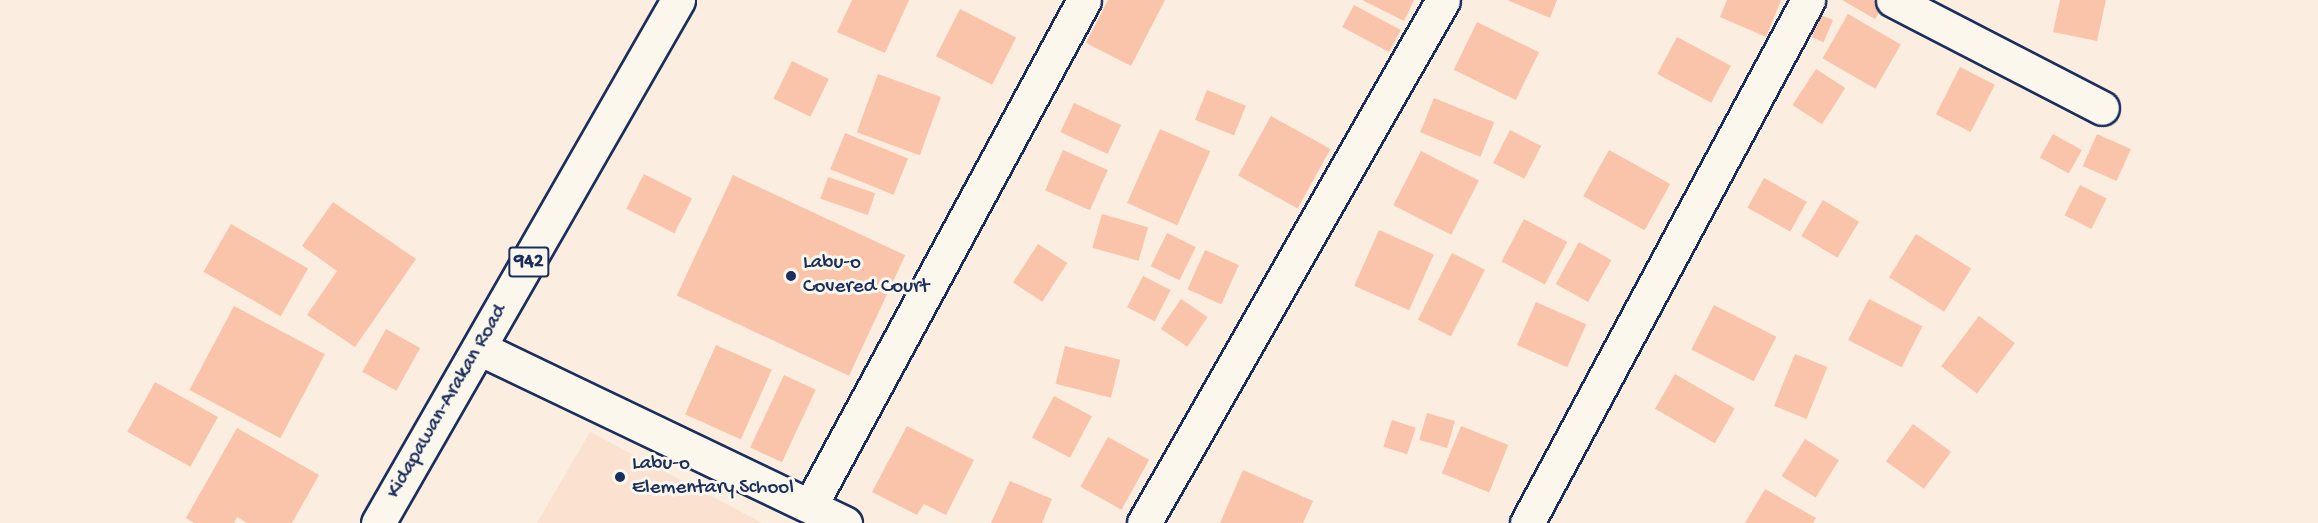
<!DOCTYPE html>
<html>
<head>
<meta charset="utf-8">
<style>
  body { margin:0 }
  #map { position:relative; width:2318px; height:523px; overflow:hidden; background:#fbeddf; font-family:"Gochi Hand",sans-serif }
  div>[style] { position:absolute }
  .built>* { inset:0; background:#fbe1cf }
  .building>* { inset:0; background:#fac4ab; transform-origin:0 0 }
  .roads { filter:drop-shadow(2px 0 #1b2f5e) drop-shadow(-2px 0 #1b2f5e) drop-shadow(0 2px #1b2f5e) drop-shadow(0 -2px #1b2f5e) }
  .minor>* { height:33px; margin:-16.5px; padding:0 16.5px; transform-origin:16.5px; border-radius:16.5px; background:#fbf7ec }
  .primary>* { height:33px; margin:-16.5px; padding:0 16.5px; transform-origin:16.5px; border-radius:16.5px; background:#fbf7ec }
  .dots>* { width:16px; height:16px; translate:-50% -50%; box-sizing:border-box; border:3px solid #fbf7ec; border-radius:50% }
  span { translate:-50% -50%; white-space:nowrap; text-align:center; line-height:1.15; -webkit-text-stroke:6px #fbf7ec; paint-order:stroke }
  .shield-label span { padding:2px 4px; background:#fbf7ec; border:2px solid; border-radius:4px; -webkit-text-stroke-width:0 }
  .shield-label { font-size:20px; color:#1b2f5e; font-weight:700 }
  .poi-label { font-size:21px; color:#1b2f5e }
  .left { translate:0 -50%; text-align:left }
  .street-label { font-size:21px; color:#1b2f5e }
</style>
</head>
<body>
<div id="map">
  <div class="built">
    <i style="clip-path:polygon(590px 432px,762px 523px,537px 523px)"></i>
  </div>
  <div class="building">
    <i style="clip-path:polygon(852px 0,909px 0,885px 53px,837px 32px)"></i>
    <i style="clip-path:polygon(1108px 0,1165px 0,1131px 66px,1086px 43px)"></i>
    <i style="clip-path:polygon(1362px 0,1414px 0,1404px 21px)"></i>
    <i style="clip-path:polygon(1507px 0,1557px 0,1550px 18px)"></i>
    <i style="clip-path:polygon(1727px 0,1781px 0,1766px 37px,1720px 17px)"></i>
    <i style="clip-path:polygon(1842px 0,1877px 0,1884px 4px,1875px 19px)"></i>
    <i style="clip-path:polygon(2060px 0,2106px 0,2097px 41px,2053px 32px)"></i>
    <i style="left:1354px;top:5px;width:53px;height:25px;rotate:28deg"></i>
    <i style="left:960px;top:9px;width:63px;height:53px;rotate:27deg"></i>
    <i style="left:1848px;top:14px;width:61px;height:51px;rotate:30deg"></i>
    <i style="left:1821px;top:15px;width:13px;height:24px;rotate:23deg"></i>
    <i style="left:1477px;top:22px;width:69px;height:53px;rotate:26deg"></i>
    <i style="left:1677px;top:37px;width:61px;height:42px;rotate:28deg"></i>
    <i style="left:792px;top:61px;width:41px;height:42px;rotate:26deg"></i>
    <i style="left:1960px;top:67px;width:39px;height:53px;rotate:27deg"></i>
    <i style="left:1816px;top:69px;width:35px;height:43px;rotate:33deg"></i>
    <i style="left:878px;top:74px;width:67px;height:62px;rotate:20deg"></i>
    <i style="left:1207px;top:90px;width:42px;height:32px;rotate:22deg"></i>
    <i style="left:1434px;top:98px;width:65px;height:37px;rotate:22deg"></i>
    <i style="left:1074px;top:103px;width:52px;height:32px;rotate:25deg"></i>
    <i style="left:1271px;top:116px;width:68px;height:68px;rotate:29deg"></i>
    <i style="left:1160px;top:129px;width:55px;height:81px;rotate:24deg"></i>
    <i style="left:1510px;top:130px;width:35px;height:37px;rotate:27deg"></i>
    <i style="left:845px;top:133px;width:68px;height:39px;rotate:22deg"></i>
    <i style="left:2053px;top:134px;width:33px;height:27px;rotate:29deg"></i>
    <i style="left:2097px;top:134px;width:37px;height:35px;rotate:24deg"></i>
    <i style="left:1063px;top:150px;width:49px;height:44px;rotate:24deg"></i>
    <i style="left:1609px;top:150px;width:70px;height:53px;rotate:29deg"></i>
    <i style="left:1421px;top:151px;width:65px;height:61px;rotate:27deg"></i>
    <i style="left:644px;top:174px;width:54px;height:39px;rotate:27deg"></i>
    <i style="left:733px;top:175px;width:190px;height:133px;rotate:25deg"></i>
    <i style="left:828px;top:177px;width:50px;height:23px;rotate:19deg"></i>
    <i style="left:1764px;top:178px;width:49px;height:34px;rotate:29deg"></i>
    <i style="left:2080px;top:185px;width:30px;height:34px;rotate:27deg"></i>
    <i style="left:1823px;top:200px;width:42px;height:42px;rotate:31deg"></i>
    <i style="clip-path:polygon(333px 202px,416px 259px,355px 347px,307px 315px,337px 271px,302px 246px)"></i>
    <i style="left:1102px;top:214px;width:48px;height:35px;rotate:16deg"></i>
    <i style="left:1524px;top:219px;width:49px;height:48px;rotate:28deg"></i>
    <i style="left:231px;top:224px;width:89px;height:55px;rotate:30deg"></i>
    <i style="left:1379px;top:230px;width:60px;height:61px;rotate:24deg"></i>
    <i style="left:1167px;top:233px;width:32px;height:37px;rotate:26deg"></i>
    <i style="left:1916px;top:234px;width:65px;height:51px;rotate:32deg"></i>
    <i style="left:1579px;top:242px;width:37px;height:48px;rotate:29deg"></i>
    <i style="left:1038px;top:244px;width:35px;height:46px;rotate:33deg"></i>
    <i style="left:1205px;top:250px;width:37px;height:43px;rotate:24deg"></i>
    <i style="left:1452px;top:253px;width:37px;height:75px;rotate:27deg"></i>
    <i style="left:1143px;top:276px;width:31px;height:35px;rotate:27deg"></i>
    <i style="left:1181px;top:299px;width:32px;height:36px;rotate:34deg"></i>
    <i style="left:1869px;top:299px;width:60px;height:46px;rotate:27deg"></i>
    <i style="left:1536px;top:302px;width:55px;height:47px;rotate:24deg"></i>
    <i style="left:1714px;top:305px;width:70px;height:50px;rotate:27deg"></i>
    <i style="left:234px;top:306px;width:103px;height:95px;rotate:28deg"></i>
    <i style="left:1979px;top:316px;width:45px;height:63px;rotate:37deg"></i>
    <i style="left:386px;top:329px;width:39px;height:49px;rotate:29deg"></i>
    <i style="left:716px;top:345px;width:61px;height:76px;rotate:24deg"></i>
    <i style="left:1065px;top:346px;width:57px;height:39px;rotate:14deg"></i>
    <i style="left:1795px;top:354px;width:35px;height:56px;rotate:22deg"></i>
    <i style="left:1675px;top:374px;width:69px;height:40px;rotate:30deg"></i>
    <i style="left:784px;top:375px;width:35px;height:80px;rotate:25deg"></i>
    <i style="left:155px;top:382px;width:72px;height:57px;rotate:29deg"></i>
    <i style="left:1054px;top:396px;width:43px;height:47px;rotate:28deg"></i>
    <i style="left:1427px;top:413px;width:29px;height:28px;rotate:16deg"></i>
    <i style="left:1392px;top:420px;width:25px;height:28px;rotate:18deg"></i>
    <i style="left:1913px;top:424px;width:47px;height:46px;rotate:36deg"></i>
    <i style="clip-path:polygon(907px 426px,974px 460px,946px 515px,924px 504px,917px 515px,872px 492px)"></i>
    <i style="left:1461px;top:426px;width:51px;height:51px;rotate:22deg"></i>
    <i style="clip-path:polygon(237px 428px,319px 475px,292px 523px,247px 523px,237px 517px,234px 523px,194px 523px,186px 518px)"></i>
    <i style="left:1108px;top:437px;width:47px;height:57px;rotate:29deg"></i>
    <i style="left:1805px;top:439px;width:40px;height:44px;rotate:32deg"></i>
    <i style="clip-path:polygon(1243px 470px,1313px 501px,1303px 523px,1220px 523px)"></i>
    <i style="clip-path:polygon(1010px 481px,1052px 499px,1042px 523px,991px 523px)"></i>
    <i style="clip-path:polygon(1765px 489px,1816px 518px,1813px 523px,1745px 523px)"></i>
  </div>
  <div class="roads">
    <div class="minor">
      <i style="left:1893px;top:0;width:235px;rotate:27.3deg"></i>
      <i style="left:479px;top:348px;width:406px;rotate:25.6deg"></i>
      <i style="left:810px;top:506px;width:575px;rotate:-61.56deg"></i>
      <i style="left:1144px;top:523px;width:602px;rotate:-60.24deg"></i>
      <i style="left:1527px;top:523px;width:594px;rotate:-61.75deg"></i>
    </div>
    <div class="primary">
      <i style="left:378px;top:523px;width:603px;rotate:-60.16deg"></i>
    </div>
  </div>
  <div class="dots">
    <i style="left:791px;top:276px;background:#1b2f5e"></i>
    <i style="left:620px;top:477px;background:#1b2f5e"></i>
  </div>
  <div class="shield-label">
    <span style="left:529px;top:262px">942</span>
  </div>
  <div class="poi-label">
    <span class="left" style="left:803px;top:276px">Labu-o<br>Covered Court</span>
    <span class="left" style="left:632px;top:477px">Labu-o<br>Elementary School</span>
  </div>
  <div class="street-label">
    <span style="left:448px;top:402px;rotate:-60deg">Kidapawan-Arakan Road</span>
  </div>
</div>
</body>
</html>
